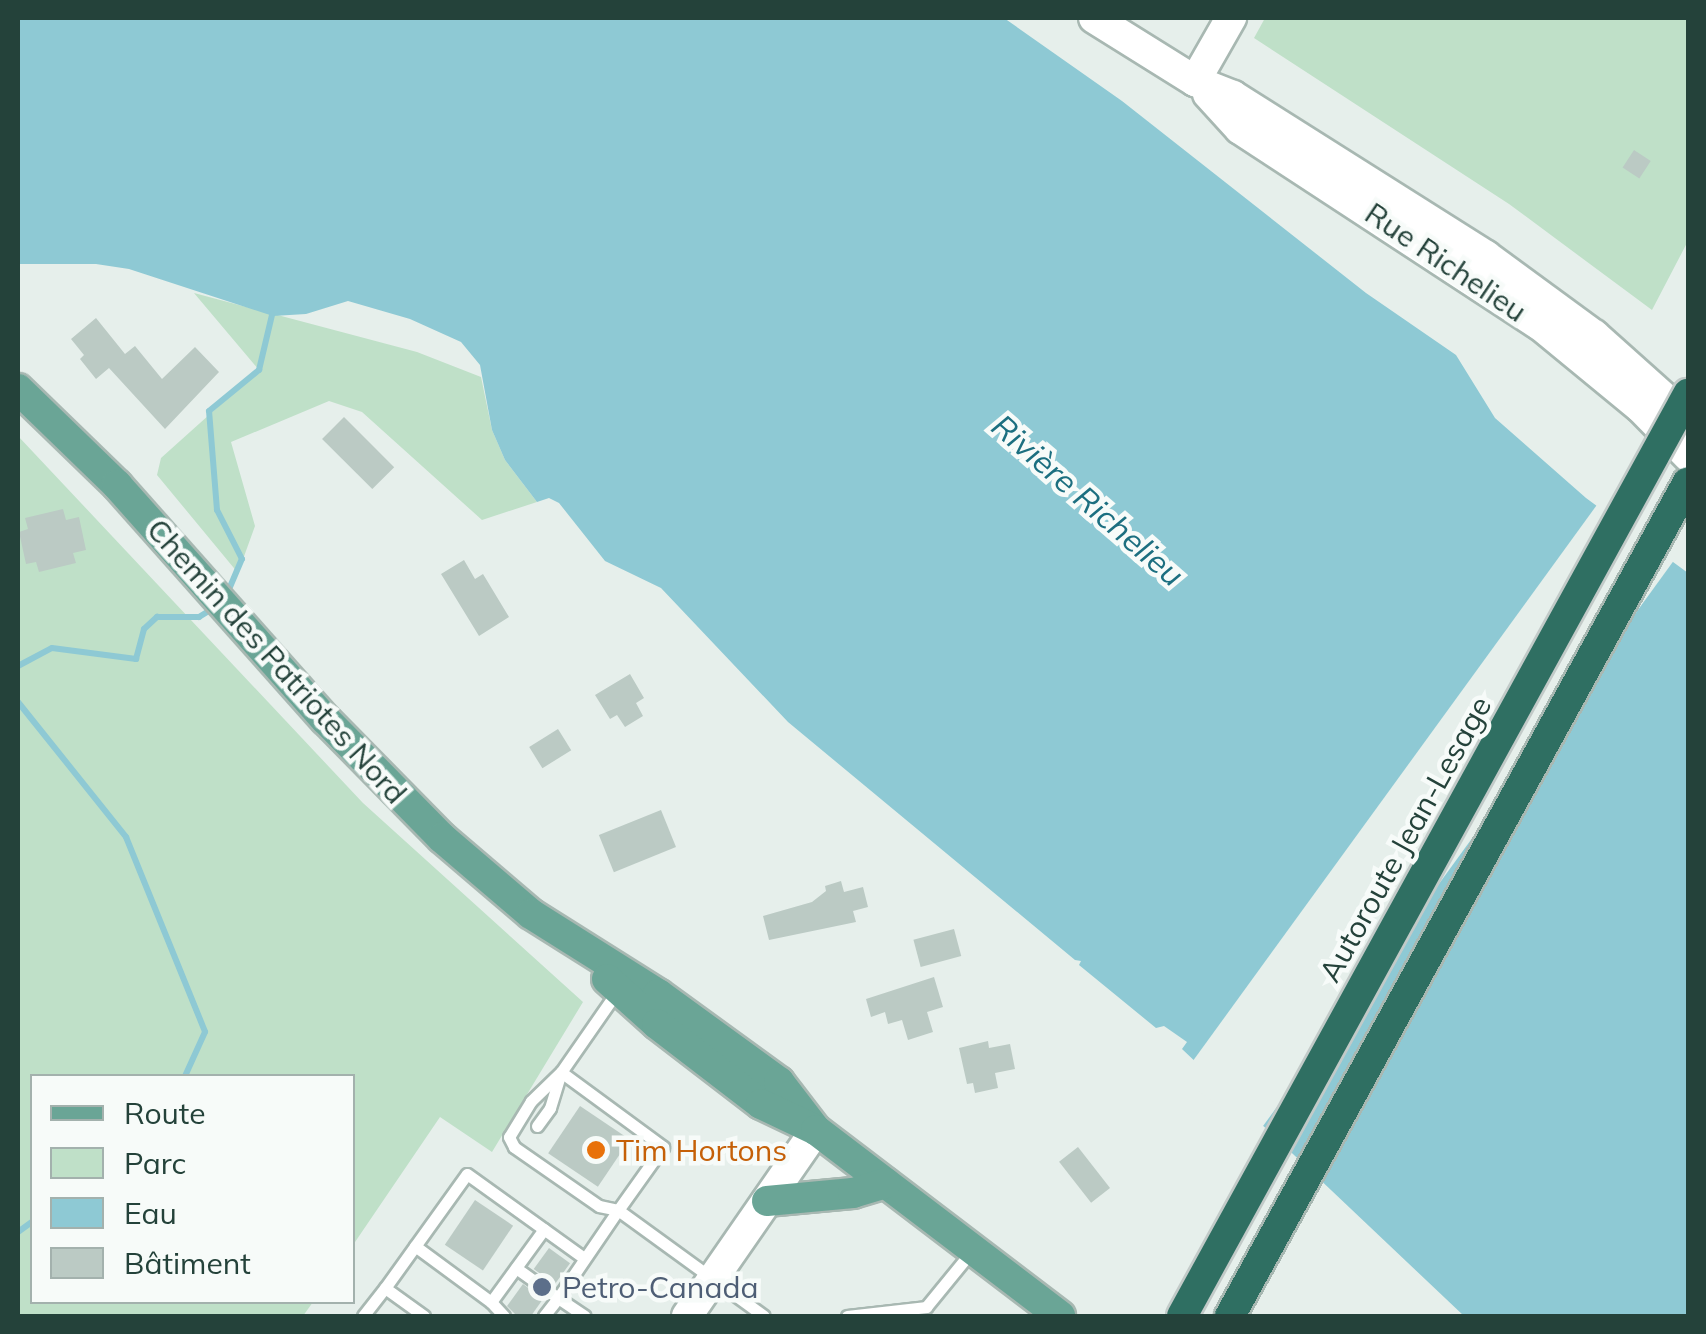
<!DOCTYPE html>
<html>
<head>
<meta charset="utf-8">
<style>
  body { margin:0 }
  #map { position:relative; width:1706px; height:1334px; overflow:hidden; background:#e6efeb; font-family:Mulish,sans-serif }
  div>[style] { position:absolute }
  .green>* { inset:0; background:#bfe0c8 }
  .water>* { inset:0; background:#8ec9d4 }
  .pier>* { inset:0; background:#e6efeb; transform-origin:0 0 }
  .stream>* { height:6px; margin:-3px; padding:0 3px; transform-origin:3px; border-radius:3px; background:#8ec9d4 }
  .building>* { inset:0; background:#bbcac4; transform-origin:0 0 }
  .roads { filter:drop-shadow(2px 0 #a8b8b2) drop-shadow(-2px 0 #a8b8b2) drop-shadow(0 2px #a8b8b2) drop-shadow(0 -2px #a8b8b2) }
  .lane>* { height:11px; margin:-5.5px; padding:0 5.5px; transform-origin:5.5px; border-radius:5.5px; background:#fff }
  .secondary>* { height:30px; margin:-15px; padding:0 15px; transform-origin:15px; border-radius:15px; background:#fff }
  .primary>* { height:30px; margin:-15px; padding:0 15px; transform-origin:15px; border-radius:15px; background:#6aa596 }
  .highway>* { height:30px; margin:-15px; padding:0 15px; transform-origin:15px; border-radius:15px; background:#2f6f62 }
  .bridges { filter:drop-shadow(2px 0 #c2cac8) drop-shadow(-2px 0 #c2cac8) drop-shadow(0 2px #c2cac8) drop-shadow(0 -2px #c2cac8) }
  .highway-bridge>* { height:30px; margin:-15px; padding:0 15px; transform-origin:15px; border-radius:15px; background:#2f6f62 }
  .dots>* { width:28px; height:28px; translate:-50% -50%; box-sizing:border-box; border:5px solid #f7fbf9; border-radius:50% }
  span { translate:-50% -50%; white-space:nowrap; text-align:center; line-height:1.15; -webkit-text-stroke:9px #f7fbf9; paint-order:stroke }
  .street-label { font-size:30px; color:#24423a }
  .food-label { font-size:30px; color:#c56008 }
  .left { translate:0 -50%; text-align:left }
  .service-label { font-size:30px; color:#4e5e75 }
  .water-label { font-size:32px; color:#1c6f80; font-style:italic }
  .frame { position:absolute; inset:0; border:20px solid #24423a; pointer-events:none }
  .legend { position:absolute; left:30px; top:1074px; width:325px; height:230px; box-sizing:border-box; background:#f7fbf9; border:2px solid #a3b1ad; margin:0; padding:12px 18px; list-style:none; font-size:30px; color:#24423a }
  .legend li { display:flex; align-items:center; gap:20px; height:50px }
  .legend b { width:50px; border:2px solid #a3b1ad }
</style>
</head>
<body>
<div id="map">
  <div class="green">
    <i style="clip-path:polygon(1265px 18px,1688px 18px,1688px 241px,1652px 310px,1509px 204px,1254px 38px)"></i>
    <i style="clip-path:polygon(194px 293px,417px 352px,481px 377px,492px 430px,505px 460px,537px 502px,482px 520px,362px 412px,329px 401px,231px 442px,255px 526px,238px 573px,157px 475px,161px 458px,259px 370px)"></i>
    <i style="clip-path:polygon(18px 436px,363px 803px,583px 1002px,492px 1152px,440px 1117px,353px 1245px,352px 1076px,32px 1076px,32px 1302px,313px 1302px,303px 1316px,18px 1316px)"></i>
  </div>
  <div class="water">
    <i style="clip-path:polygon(18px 18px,1004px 18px,1122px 101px,1366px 293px,1456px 355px,1495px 418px,1586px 498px,1688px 573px,1688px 1316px,1464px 1316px,1182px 1049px,1187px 1042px,1164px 1026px,1156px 1028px,1079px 965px,1081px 961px,1075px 960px,788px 722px,661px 588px,605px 561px,559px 503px,549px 498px,537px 502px,505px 460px,492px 430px,480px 365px,461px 342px,410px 319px,348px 301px,306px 314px,273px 316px,129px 269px,96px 264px,18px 264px)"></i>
  </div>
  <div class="pier">
    <i style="left:1599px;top:502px;width:95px;height:712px;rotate:36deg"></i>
  </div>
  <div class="stream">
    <i style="left:227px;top:594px;width:38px;rotate:-67deg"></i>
    <i style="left:242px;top:559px;width:55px;rotate:-117deg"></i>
    <i style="left:217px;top:510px;width:99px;rotate:-94.6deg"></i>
    <i style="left:209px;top:411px;width:65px;rotate:-39.4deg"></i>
    <i style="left:259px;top:370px;width:57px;rotate:-76.7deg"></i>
    <i style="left:18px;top:666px;width:38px;rotate:-28deg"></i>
    <i style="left:52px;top:648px;width:85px;rotate:7.5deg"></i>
    <i style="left:136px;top:659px;width:31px;rotate:-75deg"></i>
    <i style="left:144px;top:629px;width:18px;rotate:-43deg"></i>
    <i style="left:157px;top:617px;width:42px"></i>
    <i style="left:199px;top:617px;width:19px;rotate:-32deg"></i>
    <i style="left:18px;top:702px;width:173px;rotate:51.3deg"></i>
    <i style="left:126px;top:837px;width:210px;rotate:67.9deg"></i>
    <i style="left:205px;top:1032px;width:48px;rotate:114.4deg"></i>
    <i style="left:18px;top:1232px;width:17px;rotate:-36deg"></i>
  </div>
  <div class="building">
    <i style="left:1634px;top:150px;width:20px;height:21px;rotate:33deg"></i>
    <i style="clip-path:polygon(96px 318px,125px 354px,135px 346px,162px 379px,195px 347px,219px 372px,165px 429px,109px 368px,96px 379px,80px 359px,84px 355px,71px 339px)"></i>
    <i style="left:344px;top:417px;width:71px;height:31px;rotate:45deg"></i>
    <i style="clip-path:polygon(63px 509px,66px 520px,79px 517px,86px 550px,73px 553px,76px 563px,39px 572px,36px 562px,26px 564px,19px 532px,28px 529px,25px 518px)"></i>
    <i style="clip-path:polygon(464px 560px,475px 579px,483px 574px,509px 617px,479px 636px,441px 574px)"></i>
    <i style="clip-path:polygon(630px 674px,644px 698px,636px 703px,643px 716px,625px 727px,617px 715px,610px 719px,595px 695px)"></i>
    <i style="left:558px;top:729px;width:25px;height:34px;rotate:58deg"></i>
    <i style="left:661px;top:810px;width:40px;height:67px;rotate:68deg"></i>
    <i style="clip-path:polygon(841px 881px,844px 892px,863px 887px,868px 907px,853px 911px,856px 922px,769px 940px,763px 916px,812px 902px,826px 891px,825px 886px)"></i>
    <i style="left:954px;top:929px;width:28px;height:42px;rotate:75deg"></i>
    <i style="clip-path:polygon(934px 977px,943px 1007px,927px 1012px,933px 1032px,908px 1040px,902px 1020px,888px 1024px,885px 1012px,871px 1017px,866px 999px)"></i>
    <i style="clip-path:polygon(988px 1041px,989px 1048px,1010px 1044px,1015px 1069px,995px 1073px,998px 1088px,975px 1093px,973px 1083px,967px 1084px,959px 1048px)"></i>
    <i style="left:580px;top:1106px;width:60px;height:57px;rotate:34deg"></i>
    <i style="left:1078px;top:1147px;width:52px;height:24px;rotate:52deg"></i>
    <i style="left:475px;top:1200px;width:46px;height:54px;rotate:34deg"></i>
    <i style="left:549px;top:1248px;width:26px;height:26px;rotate:36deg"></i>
    <i style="clip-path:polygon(523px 1284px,543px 1299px,531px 1316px,517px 1316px,507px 1306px)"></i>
  </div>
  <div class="roads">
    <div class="lane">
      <i style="left:616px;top:993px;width:96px;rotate:124.8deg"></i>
      <i style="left:561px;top:1072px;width:127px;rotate:36.3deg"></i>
      <i style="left:663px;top:1147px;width:77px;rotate:125.5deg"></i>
      <i style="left:618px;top:1210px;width:180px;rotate:36deg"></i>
      <i style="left:561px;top:1072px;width:42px;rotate:136deg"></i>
      <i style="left:531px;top:1101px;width:42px;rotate:121.4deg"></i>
      <i style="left:509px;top:1137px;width:11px;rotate:63deg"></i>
      <i style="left:514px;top:1147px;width:103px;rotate:34.8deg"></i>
      <i style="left:599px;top:1206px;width:19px;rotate:12deg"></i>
      <i style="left:618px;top:1210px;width:107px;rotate:124.3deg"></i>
      <i style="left:558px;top:1298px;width:32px;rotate:34deg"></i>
      <i style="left:537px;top:1126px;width:22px;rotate:-54deg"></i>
      <i style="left:550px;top:1108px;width:34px;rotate:-73deg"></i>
      <i style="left:415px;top:1246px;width:94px;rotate:36.4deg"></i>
      <i style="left:491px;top:1302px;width:90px;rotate:-54deg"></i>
      <i style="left:516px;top:1268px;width:52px;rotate:35.5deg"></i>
      <i style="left:558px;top:1298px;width:23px;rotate:128deg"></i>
      <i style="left:491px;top:1302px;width:19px;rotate:47deg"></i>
      <i style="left:363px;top:1316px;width:36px;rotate:-52deg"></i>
      <i style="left:424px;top:1316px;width:48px;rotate:-144.3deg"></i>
      <i style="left:385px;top:1288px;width:140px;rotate:-54.3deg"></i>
      <i style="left:467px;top:1174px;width:144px;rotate:35.7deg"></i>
      <i style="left:847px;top:1316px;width:80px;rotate:-6.5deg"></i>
      <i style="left:926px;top:1307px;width:71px;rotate:-50.7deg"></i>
    </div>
    <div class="secondary">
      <i style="left:1094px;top:18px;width:119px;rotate:32deg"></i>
      <i style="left:1195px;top:81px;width:41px;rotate:21.5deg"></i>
      <i style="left:1233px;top:96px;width:299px;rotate:32.3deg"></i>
      <i style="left:1486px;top:256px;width:134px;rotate:36.2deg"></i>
      <i style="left:1594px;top:335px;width:126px;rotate:41.8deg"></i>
      <i style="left:1195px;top:81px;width:73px;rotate:-60.3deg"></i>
      <i style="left:1208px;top:94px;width:47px;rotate:47.6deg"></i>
      <i style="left:1240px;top:129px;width:358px;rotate:33.2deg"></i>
      <i style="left:1540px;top:325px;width:129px;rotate:39.4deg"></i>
      <i style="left:1640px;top:407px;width:69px;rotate:45.6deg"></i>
      <i style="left:687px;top:1316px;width:226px;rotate:-55.3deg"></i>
    </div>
    <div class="primary">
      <i style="left:18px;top:389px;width:138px;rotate:44.1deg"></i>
      <i style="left:117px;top:485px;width:314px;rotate:48.4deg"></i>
      <i style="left:326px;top:720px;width:165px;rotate:45.5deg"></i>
      <i style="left:442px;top:838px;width:117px;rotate:40.5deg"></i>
      <i style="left:531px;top:914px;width:150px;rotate:32.2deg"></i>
      <i style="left:658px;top:994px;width:150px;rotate:36deg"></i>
      <i style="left:779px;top:1082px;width:61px;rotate:52.4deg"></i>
      <i style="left:607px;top:979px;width:67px;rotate:42deg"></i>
      <i style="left:657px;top:1024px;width:131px;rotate:37.6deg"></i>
      <i style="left:761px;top:1104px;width:61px;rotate:25.3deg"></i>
      <i style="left:816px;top:1130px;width:307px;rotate:37.3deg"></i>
      <i style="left:767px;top:1201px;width:86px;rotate:-5.3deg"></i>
      <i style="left:853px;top:1193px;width:34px;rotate:-17deg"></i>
    </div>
    <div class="highway">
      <i style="left:1230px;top:1316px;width:951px;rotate:-61.23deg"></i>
    </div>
  </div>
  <div class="bridges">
    <div class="highway-bridge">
      <i style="left:1182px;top:1316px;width:1052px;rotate:-61.24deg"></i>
    </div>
  </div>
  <div class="dots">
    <i style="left:596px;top:1150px;background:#e8710a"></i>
    <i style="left:542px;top:1287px;background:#5c6f8a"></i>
  </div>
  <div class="street-label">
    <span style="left:1446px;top:262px;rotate:34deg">Rue Richelieu</span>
    <span style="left:277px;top:661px;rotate:48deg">Chemin des Patriotes Nord</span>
    <span style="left:1405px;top:839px;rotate:-61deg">Autoroute Jean-Lesage</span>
  </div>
  <div class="food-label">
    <span class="left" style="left:616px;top:1150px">Tim Hortons</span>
  </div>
  <div class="service-label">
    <span class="left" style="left:562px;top:1287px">Petro-Canada</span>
  </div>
  <div class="water-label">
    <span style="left:1088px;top:500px;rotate:41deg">Rivière Richelieu</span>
  </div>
  <div class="frame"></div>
  <ul class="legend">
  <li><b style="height:12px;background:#6aa596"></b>Route</li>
  <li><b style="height:28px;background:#bfe0c8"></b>Parc</li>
  <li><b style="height:28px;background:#8ec9d4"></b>Eau</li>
  <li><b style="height:28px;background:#bbcac4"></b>Bâtiment</li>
  </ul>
</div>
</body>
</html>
